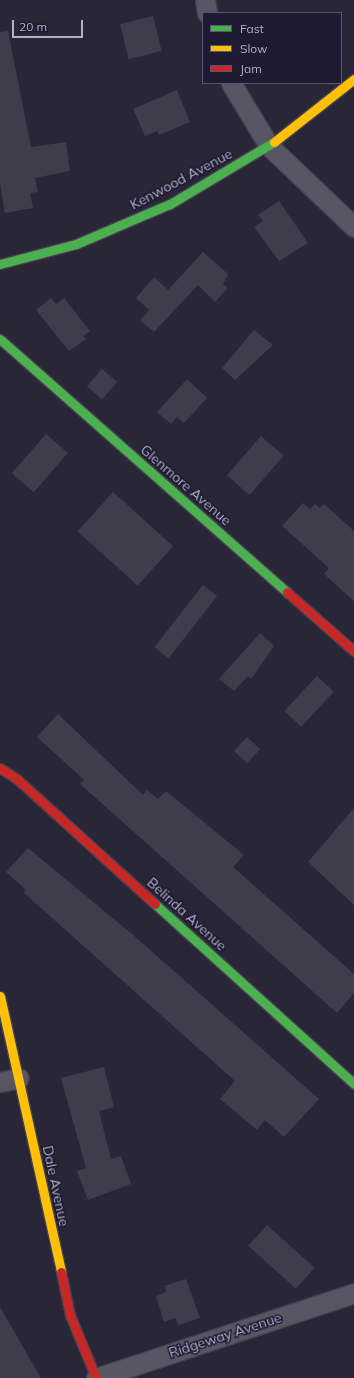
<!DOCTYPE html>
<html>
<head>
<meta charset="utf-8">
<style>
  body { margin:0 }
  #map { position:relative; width:354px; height:1378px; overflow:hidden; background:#292637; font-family:Mulish,sans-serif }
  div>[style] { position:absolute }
  .building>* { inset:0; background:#3f3d4c; transform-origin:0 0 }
  .roads { filter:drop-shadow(1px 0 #44414e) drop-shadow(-1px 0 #44414e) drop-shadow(0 1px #44414e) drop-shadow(0 -1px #44414e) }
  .street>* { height:19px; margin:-9.5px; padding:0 9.5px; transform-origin:9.5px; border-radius:9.5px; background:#585664 }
  .fast>* { height:9px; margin:-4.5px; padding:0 4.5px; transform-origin:4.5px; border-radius:4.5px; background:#4caf50 }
  .slow>* { height:9px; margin:-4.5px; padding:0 4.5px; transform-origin:4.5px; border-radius:4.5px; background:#ffc107 }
  .jam>* { height:9px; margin:-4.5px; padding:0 4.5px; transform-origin:4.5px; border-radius:4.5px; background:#c62828 }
  span { translate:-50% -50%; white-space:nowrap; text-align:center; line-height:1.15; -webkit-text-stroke:3px #1d1a31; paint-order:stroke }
  .street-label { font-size:14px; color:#b3afc9 }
  .legend { position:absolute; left:202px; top:12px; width:140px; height:72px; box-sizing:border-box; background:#1d1a31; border:1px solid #59566e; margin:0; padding:5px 7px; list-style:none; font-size:12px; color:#b3afc9 }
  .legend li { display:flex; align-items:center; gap:8px; height:20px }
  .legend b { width:20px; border:1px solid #59566e }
  .scale { position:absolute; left:12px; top:20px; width:71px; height:18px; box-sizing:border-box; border:2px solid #b3afc9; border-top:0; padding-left:5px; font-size:12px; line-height:14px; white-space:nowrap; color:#b3afc9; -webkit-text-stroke:3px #1d1a31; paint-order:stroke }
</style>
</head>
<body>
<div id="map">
  <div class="building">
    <i style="left:153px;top:16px;width:36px;height:34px;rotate:76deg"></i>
    <i style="clip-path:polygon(8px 31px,31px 147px,66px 142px,70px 171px,35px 178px,38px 192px,30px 193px,33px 208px,5px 213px,0 183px,0 32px)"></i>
    <i style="clip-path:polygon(177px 90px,190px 122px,159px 135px,157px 131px,145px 136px,133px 109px)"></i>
    <i style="clip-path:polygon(279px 201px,308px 243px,279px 261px,254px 227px,263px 221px,258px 215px)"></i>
    <i style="clip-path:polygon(203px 252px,228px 274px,223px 284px,228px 288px,215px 302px,198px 285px,154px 332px,140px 320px,149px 310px,136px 298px,154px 277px,168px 290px)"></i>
    <i style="clip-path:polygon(51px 298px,56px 304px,64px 298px,90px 331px,83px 336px,86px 339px,69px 351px,36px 310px)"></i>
    <i style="clip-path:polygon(254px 330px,273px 345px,235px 380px,222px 368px)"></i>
    <i style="left:102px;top:369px;width:20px;height:23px;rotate:41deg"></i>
    <i style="clip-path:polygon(187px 379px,207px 398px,184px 423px,177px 417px,171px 424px,157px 412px)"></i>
    <i style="left:46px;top:434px;width:29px;height:52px;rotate:41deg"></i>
    <i style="left:261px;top:436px;width:30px;height:52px;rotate:41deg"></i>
    <i style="left:113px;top:492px;width:81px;height:53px;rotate:42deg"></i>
    <i style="clip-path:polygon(303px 503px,310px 509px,315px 504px,320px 508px,324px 504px,354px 531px,354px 601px,324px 574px,329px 568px,282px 526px)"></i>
    <i style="left:203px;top:585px;width:18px;height:79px;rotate:38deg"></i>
    <i style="clip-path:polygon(260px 633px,274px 646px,251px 679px,248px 676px,234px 691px,219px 679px)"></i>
    <i style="left:317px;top:676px;width:23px;height:48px;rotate:43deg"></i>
    <i style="clip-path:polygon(58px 714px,143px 795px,147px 790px,158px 799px,166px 791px,244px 855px,233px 867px,354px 974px,354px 993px,337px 1013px,80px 784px,84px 780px,37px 737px)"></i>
    <i style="left:247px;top:737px;width:18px;height:19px;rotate:43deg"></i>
    <i style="clip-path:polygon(354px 808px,354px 905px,308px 862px)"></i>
    <i style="clip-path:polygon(28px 848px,132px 934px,319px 1099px,284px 1137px,265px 1120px,257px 1130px,220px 1099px,235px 1081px,24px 893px,26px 890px,6px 872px)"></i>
    <i style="clip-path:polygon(104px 1067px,114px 1107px,99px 1111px,111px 1159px,121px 1156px,131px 1184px,88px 1200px,77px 1171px,86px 1168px,61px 1078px)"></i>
    <i style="left:267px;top:1225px;width:64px;height:28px;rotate:42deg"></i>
    <i style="clip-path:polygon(186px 1279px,200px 1318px,178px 1325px,175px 1318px,164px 1322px,156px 1296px,166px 1292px,164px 1286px)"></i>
    <i style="clip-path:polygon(0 1307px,41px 1378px,0 1378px)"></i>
  </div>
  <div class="roads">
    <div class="street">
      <i style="left:205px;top:0;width:13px;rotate:81deg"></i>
      <i style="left:231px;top:83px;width:74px;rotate:58.9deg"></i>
      <i style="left:269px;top:146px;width:117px;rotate:43.6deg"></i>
      <i style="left:0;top:1082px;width:19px;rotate:-12deg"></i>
      <i style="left:96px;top:1378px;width:272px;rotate:-18.2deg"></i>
    </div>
    <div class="fast">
      <i style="left:0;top:264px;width:79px;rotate:-14.7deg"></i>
      <i style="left:76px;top:244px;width:102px;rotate:-23.1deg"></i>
      <i style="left:170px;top:204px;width:121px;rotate:-30.8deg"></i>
      <i style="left:0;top:339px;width:383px;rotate:41.4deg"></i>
      <i style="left:155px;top:904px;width:268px;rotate:42.1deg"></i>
    </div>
    <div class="slow">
      <i style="left:274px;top:142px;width:102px;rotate:-38.2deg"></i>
      <i style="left:0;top:996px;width:283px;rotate:77.5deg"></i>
    </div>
    <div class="jam">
      <i style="left:287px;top:592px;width:89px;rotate:41.4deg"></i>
      <i style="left:0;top:768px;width:20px;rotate:33deg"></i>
      <i style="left:17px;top:779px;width:186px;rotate:42.2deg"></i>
      <i style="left:61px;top:1272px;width:44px;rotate:78.2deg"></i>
      <i style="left:70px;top:1315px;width:68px;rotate:67.6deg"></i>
    </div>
  </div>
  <div class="street-label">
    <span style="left:181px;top:179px;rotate:-28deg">Kenwood Avenue</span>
    <span style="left:186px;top:485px;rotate:41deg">Glenmore Avenue</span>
    <span style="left:187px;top:914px;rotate:42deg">Belinda Avenue</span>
    <span style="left:56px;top:1186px;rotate:78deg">Dale Avenue</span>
    <span style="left:225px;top:1335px;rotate:-18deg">Ridgeway Avenue</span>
  </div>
  <ul class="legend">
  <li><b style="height:5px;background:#4caf50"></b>Fast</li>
  <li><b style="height:5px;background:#ffc107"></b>Slow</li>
  <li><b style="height:5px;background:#c62828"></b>Jam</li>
  </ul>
  <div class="scale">20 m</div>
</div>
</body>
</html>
